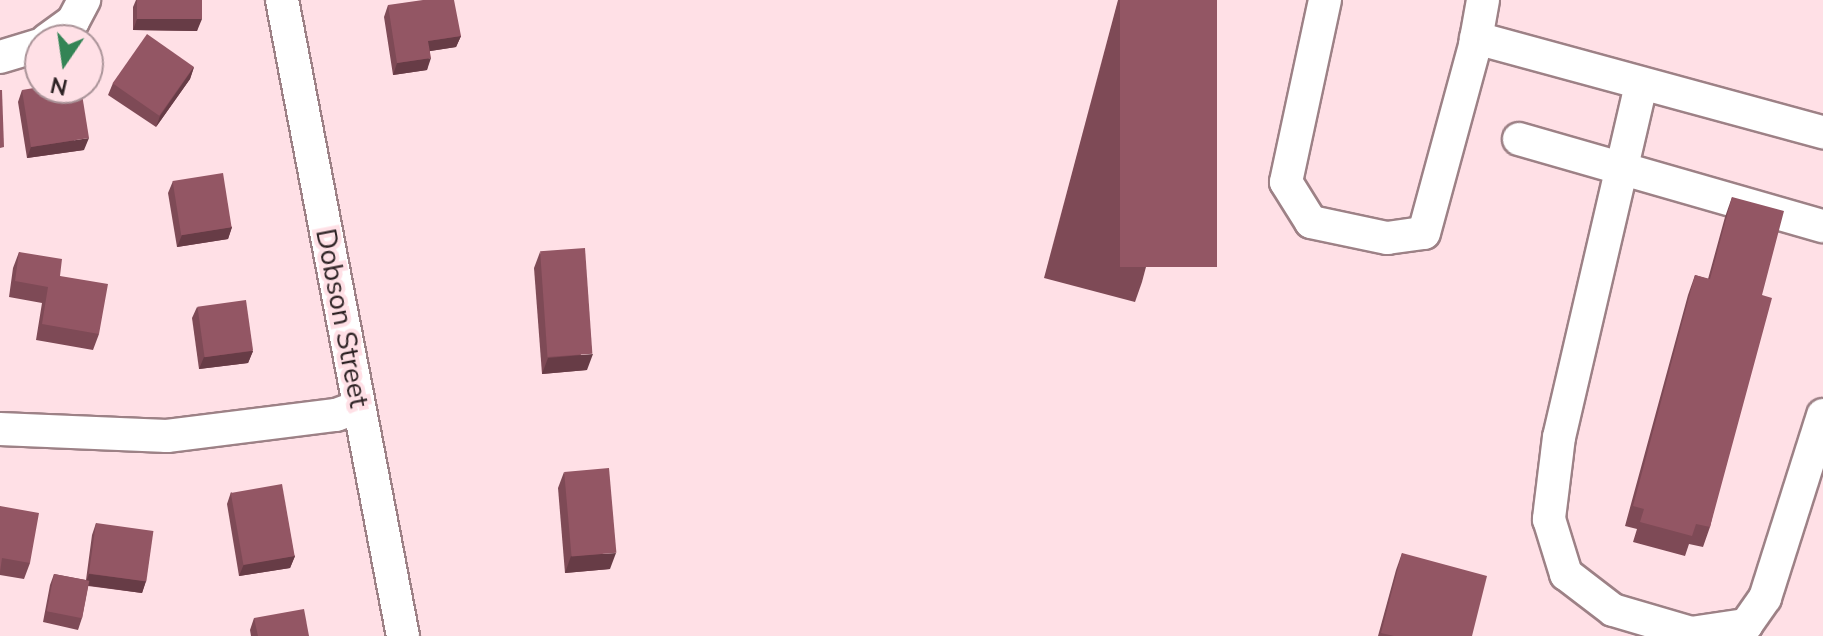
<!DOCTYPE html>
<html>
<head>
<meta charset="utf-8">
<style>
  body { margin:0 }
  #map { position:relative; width:1823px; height:636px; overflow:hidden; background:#ffe0e6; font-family:"Nunito Sans",sans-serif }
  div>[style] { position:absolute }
  .roads { filter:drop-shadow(2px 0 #9d8186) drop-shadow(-2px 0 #9d8186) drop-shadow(0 2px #9d8186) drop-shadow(0 -2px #9d8186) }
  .minor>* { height:32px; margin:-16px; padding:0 16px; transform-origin:16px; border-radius:16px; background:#fff }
  .wall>* { inset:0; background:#7e4a56 }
  .shaded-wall>* { inset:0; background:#673c46 }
  .building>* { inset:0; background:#935664; transform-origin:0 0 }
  span { translate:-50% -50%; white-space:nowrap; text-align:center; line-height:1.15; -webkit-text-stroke:8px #ffe0e6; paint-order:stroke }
  .street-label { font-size:28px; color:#2e2325 }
  .north { position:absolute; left:24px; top:24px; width:80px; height:80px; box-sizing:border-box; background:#ffe0e6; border:2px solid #ab9499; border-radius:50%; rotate:193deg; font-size:22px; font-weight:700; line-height:32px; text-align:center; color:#2e2325 }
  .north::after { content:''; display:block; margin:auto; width:28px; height:36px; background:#338455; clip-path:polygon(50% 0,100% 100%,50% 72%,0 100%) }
</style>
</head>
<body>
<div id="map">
  <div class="roads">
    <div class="minor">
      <i style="left:282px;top:0;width:647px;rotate:79.23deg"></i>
      <i style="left:1325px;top:0;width:186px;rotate:102.1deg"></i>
      <i style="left:1286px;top:182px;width:47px;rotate:58deg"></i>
      <i style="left:1311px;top:222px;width:78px;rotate:11.9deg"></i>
      <i style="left:1387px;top:238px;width:37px;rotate:-8deg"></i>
      <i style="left:1424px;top:233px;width:195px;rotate:-74.8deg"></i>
      <i style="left:1475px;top:45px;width:46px;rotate:-79.9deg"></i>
      <i style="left:1476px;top:38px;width:360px;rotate:15.2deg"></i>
      <i style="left:47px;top:40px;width:32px;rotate:-36deg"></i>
      <i style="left:73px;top:21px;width:24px;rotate:-62deg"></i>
      <i style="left:0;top:57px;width:42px;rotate:-16.7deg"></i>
      <i style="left:1641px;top:85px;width:361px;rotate:103.1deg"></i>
      <i style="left:1559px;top:437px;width:83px;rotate:97deg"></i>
      <i style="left:1549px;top:519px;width:58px;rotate:72.8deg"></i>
      <i style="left:1566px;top:574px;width:59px;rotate:37.5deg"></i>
      <i style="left:1613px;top:610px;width:81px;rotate:16.4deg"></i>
      <i style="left:1691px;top:633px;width:56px;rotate:-8.3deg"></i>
      <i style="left:1746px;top:625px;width:33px;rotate:-55deg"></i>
      <i style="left:1765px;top:598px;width:192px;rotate:-72.4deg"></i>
      <i style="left:1519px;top:139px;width:316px;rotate:16deg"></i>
      <i style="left:0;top:429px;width:167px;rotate:2.4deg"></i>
      <i style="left:167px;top:436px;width:170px;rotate:-7.1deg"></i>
      <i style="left:336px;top:415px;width:23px;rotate:-20deg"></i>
    </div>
  </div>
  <div class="wall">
    <i style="clip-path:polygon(136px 0,202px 0,197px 31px,133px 30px,133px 7px)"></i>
    <i style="clip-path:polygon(1118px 0,1217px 0,1142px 282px,1135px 302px,1044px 278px)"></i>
    <i style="clip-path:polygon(388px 5px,461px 36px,456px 47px,430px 51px,427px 70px,393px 75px,384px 17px)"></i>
    <i style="clip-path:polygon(194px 67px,190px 79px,156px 127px,108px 95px,113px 83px)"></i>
    <i style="clip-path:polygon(22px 90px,84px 150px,27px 158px,18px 102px)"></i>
    <i style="clip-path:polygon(173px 181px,232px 227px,228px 239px,177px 247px,168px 193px)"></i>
    <i style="clip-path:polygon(1732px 197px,1762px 295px,1710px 527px,1703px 547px,1689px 544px,1685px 556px,1633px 542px,1637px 529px,1625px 526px,1688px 295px,1695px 275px,1708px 279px,1725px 217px)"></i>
    <i style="clip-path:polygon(19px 252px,60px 276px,99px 334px,93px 350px,36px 340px,42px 303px,9px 297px,13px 268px)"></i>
    <i style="clip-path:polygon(540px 252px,587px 370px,542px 374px,534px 268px)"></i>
    <i style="clip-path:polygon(197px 307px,253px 351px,248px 363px,199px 369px,192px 318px)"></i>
    <i style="clip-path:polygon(564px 472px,610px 569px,565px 573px,558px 488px)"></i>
    <i style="clip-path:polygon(231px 492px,295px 556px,290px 568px,239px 576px,227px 504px)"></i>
    <i style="clip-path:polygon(0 506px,30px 563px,24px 579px,0 575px)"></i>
    <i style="clip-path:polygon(96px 523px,146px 581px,142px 593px,88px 586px,82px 618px,78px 630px,43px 622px,50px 585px,54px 574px,86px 580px,92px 535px)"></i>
    <i style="clip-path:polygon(1402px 553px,1472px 636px,1378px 636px,1396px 570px)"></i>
    <i style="clip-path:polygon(254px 618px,309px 636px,251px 636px,250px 630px)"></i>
  </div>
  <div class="shaded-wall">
    <i style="clip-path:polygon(137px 19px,202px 19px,197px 31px,133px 30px)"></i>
    <i style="clip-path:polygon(461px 36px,456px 47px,424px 52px,428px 41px)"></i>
    <i style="clip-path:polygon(431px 58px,427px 70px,393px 75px,397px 63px)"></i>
    <i style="clip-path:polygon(194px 67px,190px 79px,156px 127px,160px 116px)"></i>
    <i style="clip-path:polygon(89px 138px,84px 150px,27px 158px,31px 147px)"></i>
    <i style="clip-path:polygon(232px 227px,228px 239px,177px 247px,182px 235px)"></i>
    <i style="clip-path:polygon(253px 351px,248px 363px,199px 369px,204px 357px)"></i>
    <i style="clip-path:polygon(593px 354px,587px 370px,542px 374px,548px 358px)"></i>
    <i style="clip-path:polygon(616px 553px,610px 569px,565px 573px,571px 556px)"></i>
    <i style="clip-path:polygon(295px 556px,290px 568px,239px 576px,244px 564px)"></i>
    <i style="clip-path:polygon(89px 574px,146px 581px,142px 593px,85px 585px)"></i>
  </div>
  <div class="building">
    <i style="left:137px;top:0;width:65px;height:19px"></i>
    <i style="clip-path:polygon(423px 0,454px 0,461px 36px,428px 41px,431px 58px,397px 63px,388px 5px)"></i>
    <i style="left:1120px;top:0;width:97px;height:267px"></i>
    <i style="left:147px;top:34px;width:57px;height:60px;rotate:35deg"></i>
    <i style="clip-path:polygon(40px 87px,81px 88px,89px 138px,31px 147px,22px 90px)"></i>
    <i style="clip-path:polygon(0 90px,2px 90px,4px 147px,0 148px)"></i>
    <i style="left:223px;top:173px;width:55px;height:51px;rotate:81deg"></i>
    <i style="clip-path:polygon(1732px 197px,1784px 211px,1762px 295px,1772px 298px,1710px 527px,1696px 524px,1692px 536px,1640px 522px,1644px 509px,1633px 506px,1695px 275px,1710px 279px)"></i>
    <i style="left:585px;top:248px;width:106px;height:45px;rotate:86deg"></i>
    <i style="clip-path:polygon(19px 252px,62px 259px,60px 276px,108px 284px,99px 334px,42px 324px,48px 287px,15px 281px)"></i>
    <i style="left:246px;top:300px;width:51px;height:49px;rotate:82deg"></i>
    <i style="left:609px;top:468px;width:85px;height:45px;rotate:85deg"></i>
    <i style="left:282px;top:484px;width:73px;height:52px;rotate:80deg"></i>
    <i style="clip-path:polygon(0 506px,39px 513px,30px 563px,2px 558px,0 572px)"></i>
    <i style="left:96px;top:523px;width:58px;height:51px;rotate:8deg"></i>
    <i style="clip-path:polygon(1402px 553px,1487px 576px,1472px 636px,1394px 636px,1381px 633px)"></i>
    <i style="left:54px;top:574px;width:36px;height:38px;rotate:11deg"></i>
    <i style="clip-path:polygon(304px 609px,309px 636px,258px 636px,254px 618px)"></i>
  </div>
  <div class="street-label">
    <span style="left:342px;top:318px;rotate:79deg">Dobson Street</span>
  </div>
  <div class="north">N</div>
</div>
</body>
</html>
